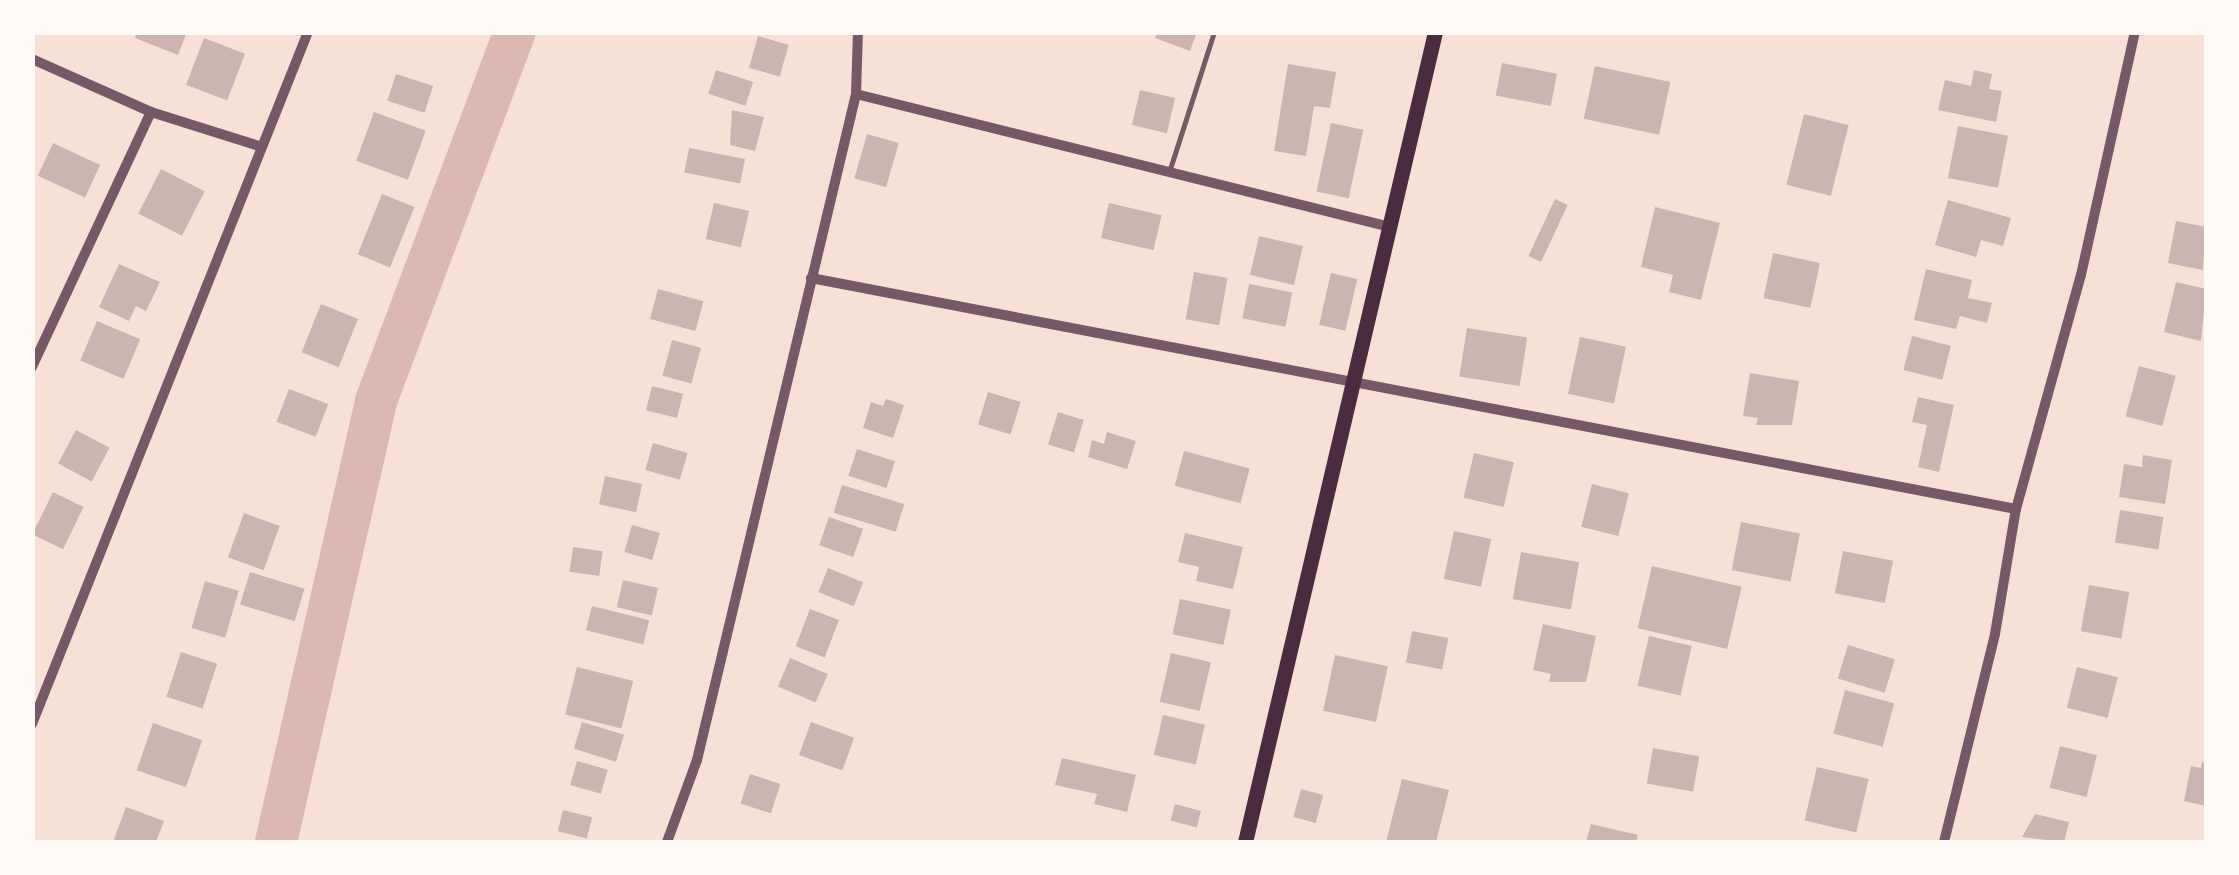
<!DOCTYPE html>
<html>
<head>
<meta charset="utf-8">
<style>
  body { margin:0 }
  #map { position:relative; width:2239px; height:875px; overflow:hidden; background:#f7e1d7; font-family:"IBM Plex Sans",sans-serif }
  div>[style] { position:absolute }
  .river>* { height:42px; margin:-21px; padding:0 21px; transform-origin:21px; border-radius:21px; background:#dcb8b0 }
  .building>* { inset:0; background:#ccb4b1; transform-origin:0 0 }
  .service>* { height:5px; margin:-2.5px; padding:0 2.5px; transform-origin:2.5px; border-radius:2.5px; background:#755966 }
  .minor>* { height:10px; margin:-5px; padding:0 5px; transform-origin:5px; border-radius:5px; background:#755966 }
  .secondary>* { height:15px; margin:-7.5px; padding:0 7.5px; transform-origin:7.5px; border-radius:7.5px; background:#4a2c40 }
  span { translate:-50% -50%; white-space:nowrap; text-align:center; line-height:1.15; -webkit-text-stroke:10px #fffaf5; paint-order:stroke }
  .frame { position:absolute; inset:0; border:35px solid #fffaf5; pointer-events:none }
</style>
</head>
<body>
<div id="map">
  <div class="river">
    <i style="left:276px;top:842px;width:452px;rotate:-77.2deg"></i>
    <i style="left:376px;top:401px;width:394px;rotate:-69.4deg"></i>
  </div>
  <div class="building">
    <i style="clip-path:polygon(137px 32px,187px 32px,178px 55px,135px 38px)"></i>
    <i style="clip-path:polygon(1157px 32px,1197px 32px,1190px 51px,1155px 38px)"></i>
    <i style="left:758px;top:36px;width:32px;height:33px;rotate:16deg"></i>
    <i style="left:204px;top:38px;width:44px;height:50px;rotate:21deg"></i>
    <i style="left:1502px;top:63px;width:56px;height:33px;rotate:11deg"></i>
    <i style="clip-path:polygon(1288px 64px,1336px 72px,1330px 108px,1314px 106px,1306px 156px,1274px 151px)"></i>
    <i style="left:1595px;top:66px;width:77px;height:54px;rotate:12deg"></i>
    <i style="left:716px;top:70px;width:39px;height:25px;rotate:18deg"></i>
    <i style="clip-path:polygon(1974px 70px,1992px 74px,1989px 89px,2002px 91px,1996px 122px,1938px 110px,1945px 80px,1971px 86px)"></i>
    <i style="left:396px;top:74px;width:39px;height:28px;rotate:18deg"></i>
    <i style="left:1140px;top:90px;width:36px;height:36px;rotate:13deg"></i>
    <i style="clip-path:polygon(732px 110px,764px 117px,755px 151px,730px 145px)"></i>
    <i style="left:374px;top:112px;width:55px;height:52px;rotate:20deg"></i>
    <i style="left:1804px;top:114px;width:46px;height:73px;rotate:14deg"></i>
    <i style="left:1331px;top:123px;width:33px;height:70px;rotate:12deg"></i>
    <i style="left:1958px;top:126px;width:51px;height:53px;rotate:11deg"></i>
    <i style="left:867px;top:134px;width:33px;height:46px;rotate:16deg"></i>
    <i style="left:53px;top:143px;width:52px;height:36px;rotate:25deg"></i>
    <i style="left:689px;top:148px;width:57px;height:25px;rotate:11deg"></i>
    <i style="left:161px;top:169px;width:49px;height:50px;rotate:27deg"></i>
    <i style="left:382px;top:194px;width:35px;height:65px;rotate:22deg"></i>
    <i style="left:1555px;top:199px;width:14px;height:63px;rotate:25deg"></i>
    <i style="clip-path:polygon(1948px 200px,2011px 218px,2003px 246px,1981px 240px,1976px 257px,1935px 245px)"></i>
    <i style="left:714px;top:203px;width:36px;height:37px;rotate:13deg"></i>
    <i style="left:1109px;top:203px;width:54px;height:36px;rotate:13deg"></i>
    <i style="clip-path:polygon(1655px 207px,1720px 223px,1701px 300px,1669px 292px,1673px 275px,1641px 267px)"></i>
    <i style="clip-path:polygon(2176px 221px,2206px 227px,2203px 270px,2168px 263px)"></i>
    <i style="left:1259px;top:236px;width:45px;height:40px;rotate:13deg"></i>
    <i style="left:1773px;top:253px;width:48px;height:46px;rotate:12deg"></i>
    <i style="clip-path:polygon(119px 264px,160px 282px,146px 311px,136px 306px,129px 321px,99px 307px)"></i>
    <i style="clip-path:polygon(1926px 269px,1972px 280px,1968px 298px,1992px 303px,1987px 323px,1960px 316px,1956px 329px,1914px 320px)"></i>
    <i style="left:1194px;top:272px;width:34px;height:48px;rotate:10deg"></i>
    <i style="left:1331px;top:273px;width:27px;height:53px;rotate:13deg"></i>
    <i style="clip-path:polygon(2176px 282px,2206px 289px,2201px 341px,2164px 332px)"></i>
    <i style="left:1249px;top:284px;width:44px;height:35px;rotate:11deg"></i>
    <i style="left:658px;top:289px;width:47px;height:31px;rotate:15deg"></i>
    <i style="left:321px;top:304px;width:40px;height:52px;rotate:22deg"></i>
    <i style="left:97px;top:321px;width:47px;height:43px;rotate:23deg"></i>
    <i style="left:1467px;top:328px;width:61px;height:49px;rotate:9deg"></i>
    <i style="left:1912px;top:336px;width:40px;height:35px;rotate:14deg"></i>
    <i style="left:1580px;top:337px;width:47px;height:58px;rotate:12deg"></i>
    <i style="left:672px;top:340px;width:30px;height:37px;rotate:15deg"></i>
    <i style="left:2139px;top:366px;width:38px;height:52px;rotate:15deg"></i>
    <i style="clip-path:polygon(1750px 373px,1799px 381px,1792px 425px,1756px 425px,1758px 418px,1743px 416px)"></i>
    <i style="left:652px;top:386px;width:32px;height:25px;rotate:14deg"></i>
    <i style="left:289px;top:389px;width:42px;height:35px;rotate:21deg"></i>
    <i style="left:988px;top:392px;width:34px;height:34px;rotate:17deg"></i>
    <i style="clip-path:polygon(1918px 397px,1954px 405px,1939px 472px,1918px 467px,1927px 425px,1912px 422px)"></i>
    <i style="clip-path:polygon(886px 399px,904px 405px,893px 438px,863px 428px,871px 402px,883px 406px)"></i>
    <i style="left:1058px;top:412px;width:27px;height:34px;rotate:17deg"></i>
    <i style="left:76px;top:430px;width:38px;height:38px;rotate:28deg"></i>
    <i style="clip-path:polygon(1107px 432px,1136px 441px,1127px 469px,1088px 457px,1092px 440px,1104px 444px)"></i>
    <i style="left:653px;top:443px;width:36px;height:28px;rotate:16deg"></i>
    <i style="left:857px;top:449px;width:40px;height:28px;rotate:18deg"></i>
    <i style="left:1184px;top:451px;width:68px;height:36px;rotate:15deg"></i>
    <i style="left:1474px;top:453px;width:41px;height:46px;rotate:13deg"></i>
    <i style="clip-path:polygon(2143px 455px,2172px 460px,2165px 504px,2119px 497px,2124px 464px,2142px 467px)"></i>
    <i style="left:605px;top:476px;width:38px;height:29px;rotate:12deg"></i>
    <i style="left:1592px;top:484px;width:38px;height:44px;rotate:14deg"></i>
    <i style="left:842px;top:485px;width:65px;height:29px;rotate:17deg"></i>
    <i style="left:53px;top:492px;width:34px;height:47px;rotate:26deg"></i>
    <i style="left:2120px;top:510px;width:44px;height:33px;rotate:9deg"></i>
    <i style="left:244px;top:513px;width:38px;height:47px;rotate:20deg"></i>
    <i style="left:829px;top:517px;width:36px;height:30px;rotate:19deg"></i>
    <i style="left:1741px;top:522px;width:60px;height:49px;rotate:11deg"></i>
    <i style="left:632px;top:525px;width:29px;height:28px;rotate:16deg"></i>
    <i style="left:1454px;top:531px;width:38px;height:49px;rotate:12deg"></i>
    <i style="clip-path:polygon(1185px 533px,1243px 547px,1233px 589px,1196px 581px,1199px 567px,1178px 562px)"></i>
    <i style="left:573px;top:547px;width:30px;height:25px;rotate:8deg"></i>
    <i style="left:1843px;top:551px;width:51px;height:43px;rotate:11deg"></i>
    <i style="left:1521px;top:552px;width:59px;height:48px;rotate:10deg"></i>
    <i style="left:1652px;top:566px;width:92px;height:64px;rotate:13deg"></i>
    <i style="left:828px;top:568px;width:38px;height:26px;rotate:22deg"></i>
    <i style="left:250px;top:572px;width:57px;height:34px;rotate:17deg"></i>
    <i style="left:623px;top:580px;width:36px;height:28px;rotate:13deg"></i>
    <i style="left:205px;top:581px;width:35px;height:49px;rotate:16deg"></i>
    <i style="left:2089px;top:585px;width:41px;height:47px;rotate:10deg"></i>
    <i style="left:1180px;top:599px;width:52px;height:36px;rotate:12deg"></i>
    <i style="left:592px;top:606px;width:59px;height:25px;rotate:14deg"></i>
    <i style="left:810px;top:609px;width:31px;height:40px;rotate:21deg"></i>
    <i style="clip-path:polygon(1543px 624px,1596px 636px,1586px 682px,1549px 682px,1551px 674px,1533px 670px)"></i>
    <i style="left:1412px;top:631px;width:37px;height:32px;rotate:11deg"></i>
    <i style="left:1649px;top:636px;width:44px;height:51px;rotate:13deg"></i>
    <i style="left:1848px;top:645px;width:49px;height:35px;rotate:17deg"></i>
    <i style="left:181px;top:652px;width:38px;height:47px;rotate:18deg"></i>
    <i style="left:1171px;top:653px;width:41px;height:50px;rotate:13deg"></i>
    <i style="left:1335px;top:655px;width:54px;height:57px;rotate:12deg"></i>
    <i style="left:790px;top:658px;width:41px;height:31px;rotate:23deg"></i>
    <i style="left:577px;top:667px;width:58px;height:49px;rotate:14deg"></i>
    <i style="left:2077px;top:667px;width:42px;height:42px;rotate:14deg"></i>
    <i style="left:1845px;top:690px;width:51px;height:45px;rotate:15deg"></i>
    <i style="left:1163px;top:715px;width:43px;height:41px;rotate:13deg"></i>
    <i style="left:582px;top:722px;width:44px;height:28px;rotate:17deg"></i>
    <i style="left:811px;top:722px;width:46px;height:35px;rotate:20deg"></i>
    <i style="left:153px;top:723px;width:52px;height:50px;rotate:19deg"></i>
    <i style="left:2060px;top:746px;width:38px;height:43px;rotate:14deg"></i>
    <i style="left:1653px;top:748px;width:47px;height:36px;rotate:10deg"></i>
    <i style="clip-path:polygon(1062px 758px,1136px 775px,1127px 812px,1094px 804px,1097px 794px,1055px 785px)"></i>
    <i style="left:577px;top:761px;width:32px;height:25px;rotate:16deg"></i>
    <i style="clip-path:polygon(2202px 762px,2206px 763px,2206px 806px,2184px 801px,2191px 766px,2201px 768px)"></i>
    <i style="left:1817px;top:767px;width:53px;height:55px;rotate:13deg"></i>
    <i style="left:750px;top:774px;width:32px;height:31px;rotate:18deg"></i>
    <i style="clip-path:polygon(1402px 779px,1449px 790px,1436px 842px,1386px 842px)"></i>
    <i style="left:1301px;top:789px;width:23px;height:29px;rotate:15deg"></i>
    <i style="left:1175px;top:804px;width:27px;height:17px;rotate:15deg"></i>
    <i style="clip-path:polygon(126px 807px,164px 821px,156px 842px,113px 842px)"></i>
    <i style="left:563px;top:810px;width:30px;height:22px;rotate:14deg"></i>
    <i style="clip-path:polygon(2035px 814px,2069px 822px,2064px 842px,2022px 837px)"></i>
    <i style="clip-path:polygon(1591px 824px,1638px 835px,1636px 842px,1586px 842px)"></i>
  </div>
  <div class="service">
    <i style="left:1169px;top:172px;width:147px;rotate:-72.2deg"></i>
  </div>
  <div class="minor">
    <i style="left:32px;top:59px;width:130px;rotate:24deg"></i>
    <i style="left:151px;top:112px;width:116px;rotate:17.5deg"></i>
    <i style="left:856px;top:94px;width:550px;rotate:13.99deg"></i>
    <i style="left:811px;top:278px;width:1227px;rotate:10.85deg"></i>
    <i style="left:32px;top:367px;width:281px;rotate:-65deg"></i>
    <i style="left:32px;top:724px;width:745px;rotate:-68.26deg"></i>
    <i style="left:667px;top:842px;width:87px;rotate:-69.9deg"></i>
    <i style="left:697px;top:760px;width:685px;rotate:-76.57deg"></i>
    <i style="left:856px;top:94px;width:62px;rotate:-88.2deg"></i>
    <i style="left:1944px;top:842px;width:214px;rotate:-76.2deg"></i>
    <i style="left:1995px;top:634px;width:127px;rotate:-80.5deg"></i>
    <i style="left:2016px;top:509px;width:243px;rotate:-74.5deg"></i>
    <i style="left:2081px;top:275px;width:249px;rotate:-77.5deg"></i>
  </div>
  <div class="secondary">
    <i style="left:1245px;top:842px;width:832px;rotate:-76.8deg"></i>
  </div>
  <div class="frame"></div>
</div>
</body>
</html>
